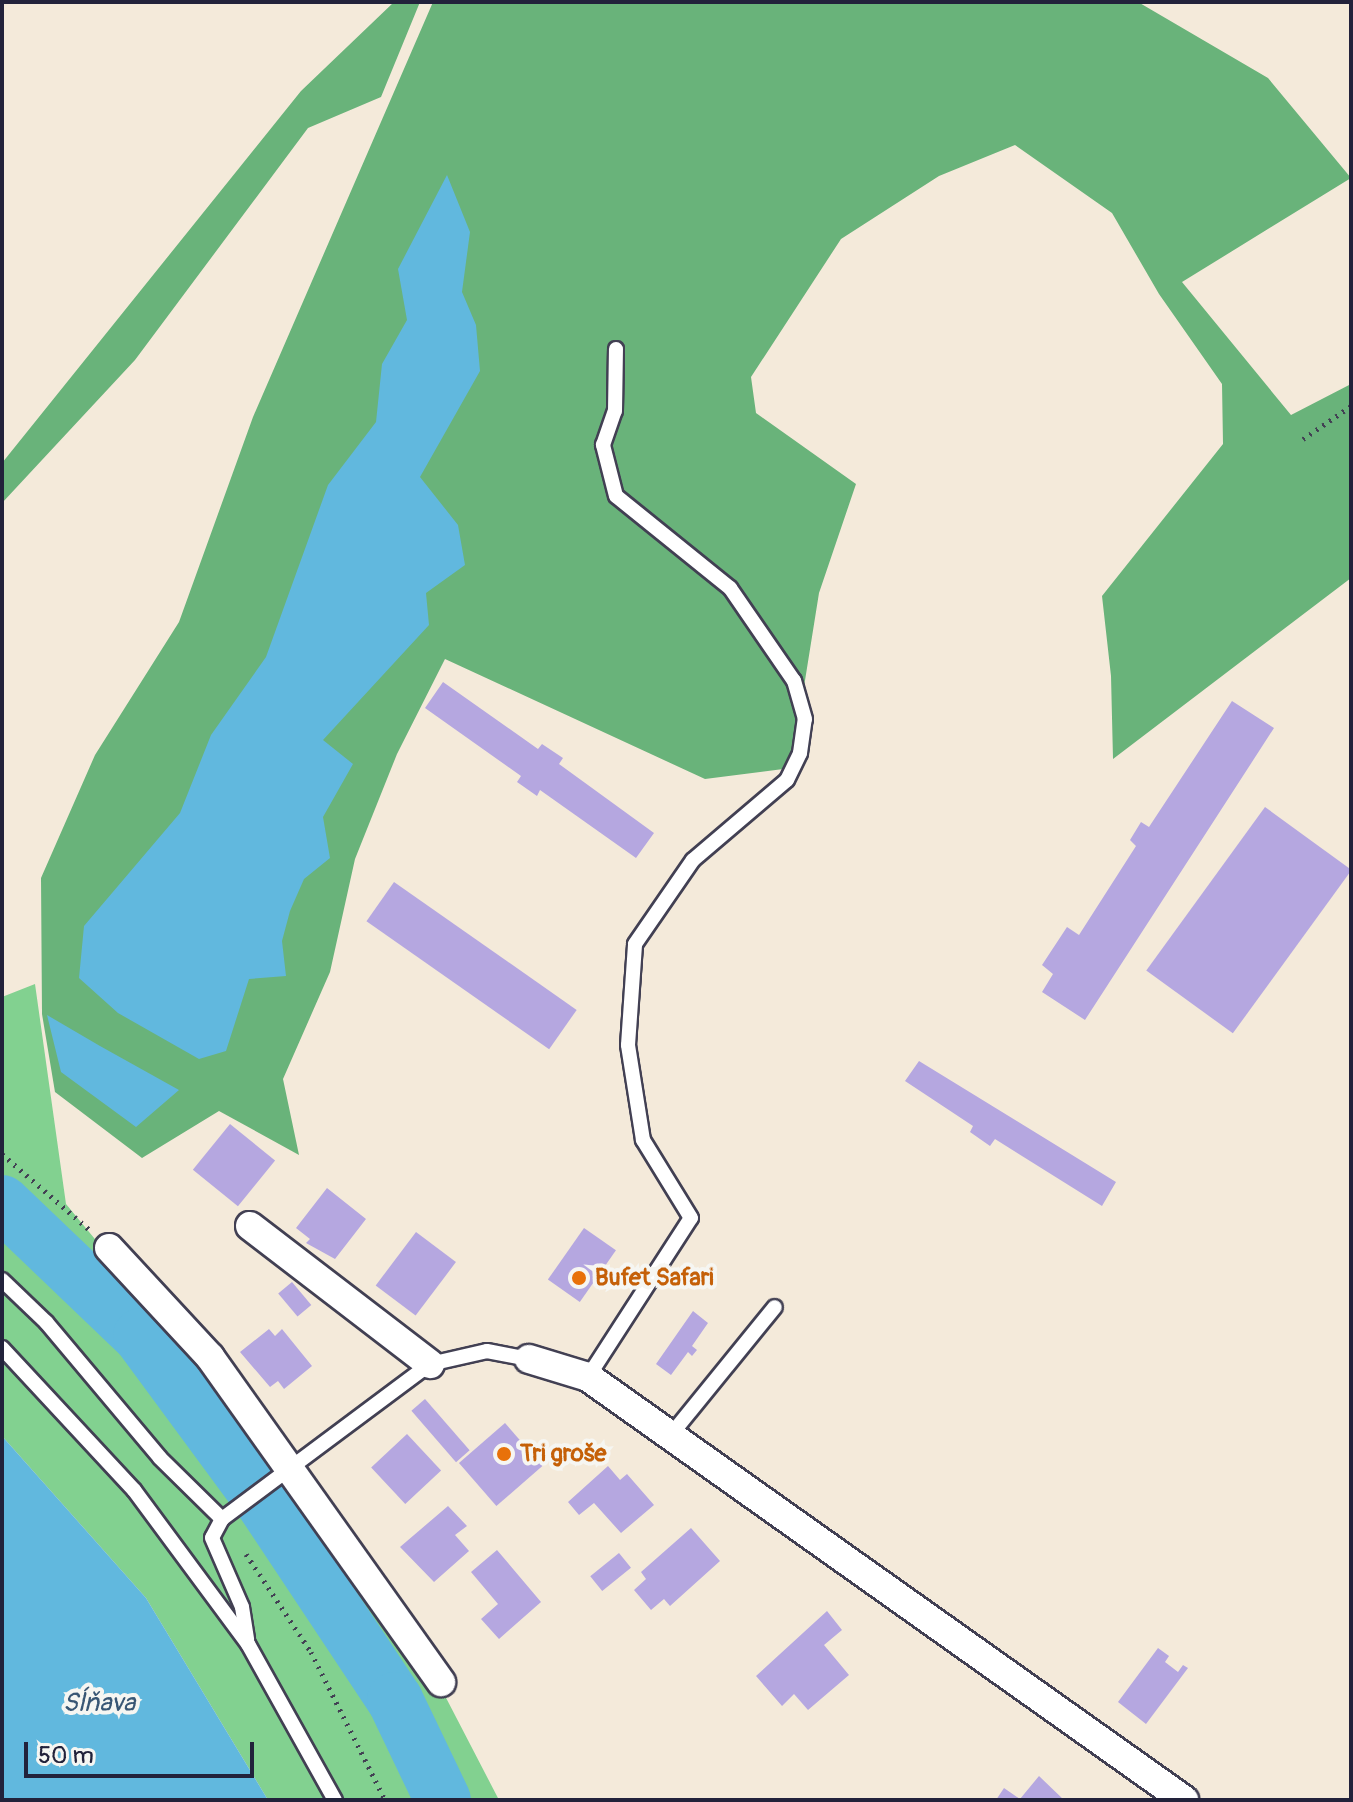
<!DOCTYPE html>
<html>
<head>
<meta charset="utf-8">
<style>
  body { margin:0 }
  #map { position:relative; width:1353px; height:1802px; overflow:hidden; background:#f4eada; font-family:Pangolin,sans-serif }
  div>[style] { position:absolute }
  .green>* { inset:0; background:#82d190 }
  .forest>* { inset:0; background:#69b37a }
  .water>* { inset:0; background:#61b8de }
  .river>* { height:56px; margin:-28px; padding:0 28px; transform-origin:28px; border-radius:28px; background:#61b8de }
  .building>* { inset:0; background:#b5a7e0; transform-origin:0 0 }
  .path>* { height:5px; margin-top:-2.5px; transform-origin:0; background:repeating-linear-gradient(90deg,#424053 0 2px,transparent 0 8px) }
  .roads { filter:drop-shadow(2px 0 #424053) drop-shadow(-2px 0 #424053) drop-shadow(0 2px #424053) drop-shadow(0 -2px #424053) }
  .service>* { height:14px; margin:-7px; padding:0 7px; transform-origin:7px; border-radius:7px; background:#fff }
  .minor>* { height:28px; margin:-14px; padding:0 14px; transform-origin:14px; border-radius:14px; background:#fff }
  .dots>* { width:22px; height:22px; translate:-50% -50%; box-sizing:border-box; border:4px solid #f6f6f2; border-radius:50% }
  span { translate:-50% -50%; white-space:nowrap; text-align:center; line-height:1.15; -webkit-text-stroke:8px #f6f6f2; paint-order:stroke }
  .food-label { font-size:24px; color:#c56008; font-weight:700 }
  .left { translate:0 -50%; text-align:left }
  .water-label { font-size:26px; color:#385674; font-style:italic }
  .frame { position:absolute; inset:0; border:4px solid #22223b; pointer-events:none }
  .scale { position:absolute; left:24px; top:1742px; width:230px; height:36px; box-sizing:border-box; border:4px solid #22223b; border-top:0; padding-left:10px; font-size:24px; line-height:28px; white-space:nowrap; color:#22223b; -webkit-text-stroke:6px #f6f6f2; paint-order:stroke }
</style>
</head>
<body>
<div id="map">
  <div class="green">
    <i style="clip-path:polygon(35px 984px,66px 1204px,400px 1609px,499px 1800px,268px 1800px,146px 1598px,2px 1436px,2px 997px)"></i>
  </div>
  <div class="forest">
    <i style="clip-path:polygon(394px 2px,420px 2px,381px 97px,308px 128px,135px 360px,2px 503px,2px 463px,301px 91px)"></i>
    <i style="clip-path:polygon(433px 2px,1138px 2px,1268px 78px,1351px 178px,1182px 282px,1291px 415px,1351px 384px,1351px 578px,1113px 759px,1111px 676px,1102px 596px,1223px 444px,1222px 384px,1159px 294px,1112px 213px,1015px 145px,939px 176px,841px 239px,751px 377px,756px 413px,856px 484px,819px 593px,791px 768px,705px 779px,445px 659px,397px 754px,355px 859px,330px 972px,283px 1079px,299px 1155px,219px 1111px,142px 1158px,55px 1092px,42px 1014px,41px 878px,95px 755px,179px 622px,253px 417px)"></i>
  </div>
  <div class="water">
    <i style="clip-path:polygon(447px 175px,470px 232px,462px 292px,476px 325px,480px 371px,420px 477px,458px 525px,465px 565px,426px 593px,429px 625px,323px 740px,353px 764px,323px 817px,330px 858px,304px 879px,290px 911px,282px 941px,286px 976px,249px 979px,226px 1051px,199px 1059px,118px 1013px,79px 978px,84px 926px,180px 813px,211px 735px,266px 657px,328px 485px,376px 422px,382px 364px,407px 320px,398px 269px)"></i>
    <i style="clip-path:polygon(47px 1015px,100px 1046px,179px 1090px,136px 1127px,61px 1072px)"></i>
    <i style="clip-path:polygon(2px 1436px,146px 1598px,268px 1800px,2px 1800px)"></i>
  </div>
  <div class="river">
    <i style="left:2px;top:1203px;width:192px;rotate:43.7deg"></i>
    <i style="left:141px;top:1336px;width:207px;rotate:53.6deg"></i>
    <i style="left:264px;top:1503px;width:237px;rotate:56.4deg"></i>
    <i style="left:395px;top:1700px;width:111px;rotate:64.4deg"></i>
  </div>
  <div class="building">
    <i style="clip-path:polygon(443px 682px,538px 749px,542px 744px,563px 758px,559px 764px,654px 833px,636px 858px,540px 790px,537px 796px,517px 782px,521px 776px,425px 708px)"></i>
    <i style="clip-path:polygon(1232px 701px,1274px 728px,1085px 1020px,1042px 992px,1053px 974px,1042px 965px,1067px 927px,1079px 935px,1136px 846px,1130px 840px,1141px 822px,1149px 827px)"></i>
    <i style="left:1265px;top:807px;width:107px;height:202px;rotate:36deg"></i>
    <i style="left:394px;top:882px;width:223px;height:48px;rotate:35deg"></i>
    <i style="clip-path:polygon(919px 1061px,1116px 1182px,1102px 1206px,995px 1139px,990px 1146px,970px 1132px,973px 1126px,905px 1081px)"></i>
    <i style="left:230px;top:1124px;width:58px;height:59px;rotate:39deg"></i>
    <i style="clip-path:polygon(327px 1188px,366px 1219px,335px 1259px,306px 1243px,310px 1239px,296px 1228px)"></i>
    <i style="left:584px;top:1228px;width:39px;height:63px;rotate:35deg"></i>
    <i style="left:416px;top:1232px;width:50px;height:67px;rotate:37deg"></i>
    <i style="left:292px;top:1282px;width:30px;height:18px;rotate:50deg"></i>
    <i style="clip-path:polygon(693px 1311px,708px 1323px,692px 1346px,697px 1350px,692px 1356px,688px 1352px,671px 1375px,656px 1364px)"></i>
    <i style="clip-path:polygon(269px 1329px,275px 1336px,282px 1329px,312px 1366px,284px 1389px,278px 1381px,270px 1387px,240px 1352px)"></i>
    <i style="left:425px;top:1399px;width:68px;height:18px;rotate:49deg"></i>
    <i style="left:505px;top:1423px;width:57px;height:61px;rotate:49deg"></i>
    <i style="left:407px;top:1434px;width:50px;height:49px;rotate:47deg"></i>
    <i style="clip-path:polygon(608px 1466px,620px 1480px,627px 1474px,654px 1505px,621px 1533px,594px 1503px,579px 1515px,568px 1502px)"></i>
    <i style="clip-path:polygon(448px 1506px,467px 1526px,455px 1535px,469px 1551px,434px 1582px,400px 1547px)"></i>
    <i style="clip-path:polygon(691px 1528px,720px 1561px,670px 1606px,664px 1599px,651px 1610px,634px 1590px,646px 1579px,641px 1572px)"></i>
    <i style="clip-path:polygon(497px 1550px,541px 1602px,499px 1639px,481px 1619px,498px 1604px,471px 1572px)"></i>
    <i style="left:619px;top:1553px;width:19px;height:37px;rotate:51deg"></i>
    <i style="clip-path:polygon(827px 1611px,842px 1630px,824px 1645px,849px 1675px,808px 1710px,794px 1694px,782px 1706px,756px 1676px)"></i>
    <i style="clip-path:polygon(1158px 1648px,1169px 1656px,1165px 1662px,1178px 1672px,1183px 1665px,1188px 1668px,1146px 1724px,1118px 1702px)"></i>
    <i style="clip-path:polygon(1039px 1776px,1064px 1800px,996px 1800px,1004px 1788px,1020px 1799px)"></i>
  </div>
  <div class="path">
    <i style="left:1303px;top:439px;width:58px;rotate:-34.5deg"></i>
    <i style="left:2px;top:1154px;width:118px;rotate:40.9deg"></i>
    <i style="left:246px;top:1554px;width:118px;rotate:56.4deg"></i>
    <i style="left:311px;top:1652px;width:165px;rotate:63.4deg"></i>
  </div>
  <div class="roads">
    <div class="service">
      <i style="left:2px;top:1280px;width:61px;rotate:43.7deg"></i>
      <i style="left:46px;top:1322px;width:177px;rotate:50deg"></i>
      <i style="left:160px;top:1458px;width:87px;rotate:44.5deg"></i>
      <i style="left:222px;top:1519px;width:259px;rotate:-36.7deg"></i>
      <i style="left:430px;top:1364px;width:58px;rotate:-12.8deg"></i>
      <i style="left:487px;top:1351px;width:43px;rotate:10.8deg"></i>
      <i style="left:2px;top:1348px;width:194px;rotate:47.1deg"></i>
      <i style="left:134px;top:1490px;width:192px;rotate:53.5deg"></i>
      <i style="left:248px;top:1644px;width:179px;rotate:60.9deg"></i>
      <i style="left:588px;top:1377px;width:189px;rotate:-57.1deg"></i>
      <i style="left:691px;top:1218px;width:92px;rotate:-121.6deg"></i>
      <i style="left:643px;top:1140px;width:96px;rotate:-99deg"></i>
      <i style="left:628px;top:1045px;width:101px;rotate:-86deg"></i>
      <i style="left:635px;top:944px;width:102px;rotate:-55.4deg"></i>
      <i style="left:693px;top:860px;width:123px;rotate:-40.4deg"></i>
      <i style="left:787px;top:780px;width:30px;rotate:-64deg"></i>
      <i style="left:800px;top:753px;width:34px;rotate:-82deg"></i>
      <i style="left:805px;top:719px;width:40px;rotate:-106deg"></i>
      <i style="left:794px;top:681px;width:113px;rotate:-124.5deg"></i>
      <i style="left:730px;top:588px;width:146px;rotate:-141.1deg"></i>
      <i style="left:616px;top:496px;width:53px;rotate:-104.3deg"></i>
      <i style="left:603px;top:445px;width:36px;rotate:-71deg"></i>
      <i style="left:615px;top:411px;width:62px;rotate:-89.1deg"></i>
      <i style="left:670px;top:1436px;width:166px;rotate:-50.9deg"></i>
      <i style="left:222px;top:1519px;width:21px;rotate:118deg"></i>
      <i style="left:212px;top:1538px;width:75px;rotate:66.5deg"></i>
      <i style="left:242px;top:1607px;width:33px;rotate:81deg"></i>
    </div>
    <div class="minor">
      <i style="left:250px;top:1226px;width:227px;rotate:37.5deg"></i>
      <i style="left:109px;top:1248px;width:149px;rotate:47.2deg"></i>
      <i style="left:210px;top:1357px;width:399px;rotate:54.6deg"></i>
      <i style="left:529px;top:1359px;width:62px;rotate:17deg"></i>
      <i style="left:588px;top:1377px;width:731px;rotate:35.36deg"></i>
    </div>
  </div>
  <div class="dots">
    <i style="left:579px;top:1278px;background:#e8710a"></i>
    <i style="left:504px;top:1454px;background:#e8710a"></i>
  </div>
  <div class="food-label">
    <span class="left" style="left:595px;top:1278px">Bufet Safari</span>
    <span class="left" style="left:520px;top:1454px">Tri groše</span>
  </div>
  <div class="water-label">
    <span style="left:99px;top:1704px">Sĺňava</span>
  </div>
  <div class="frame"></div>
  <div class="scale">50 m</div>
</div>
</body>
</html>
